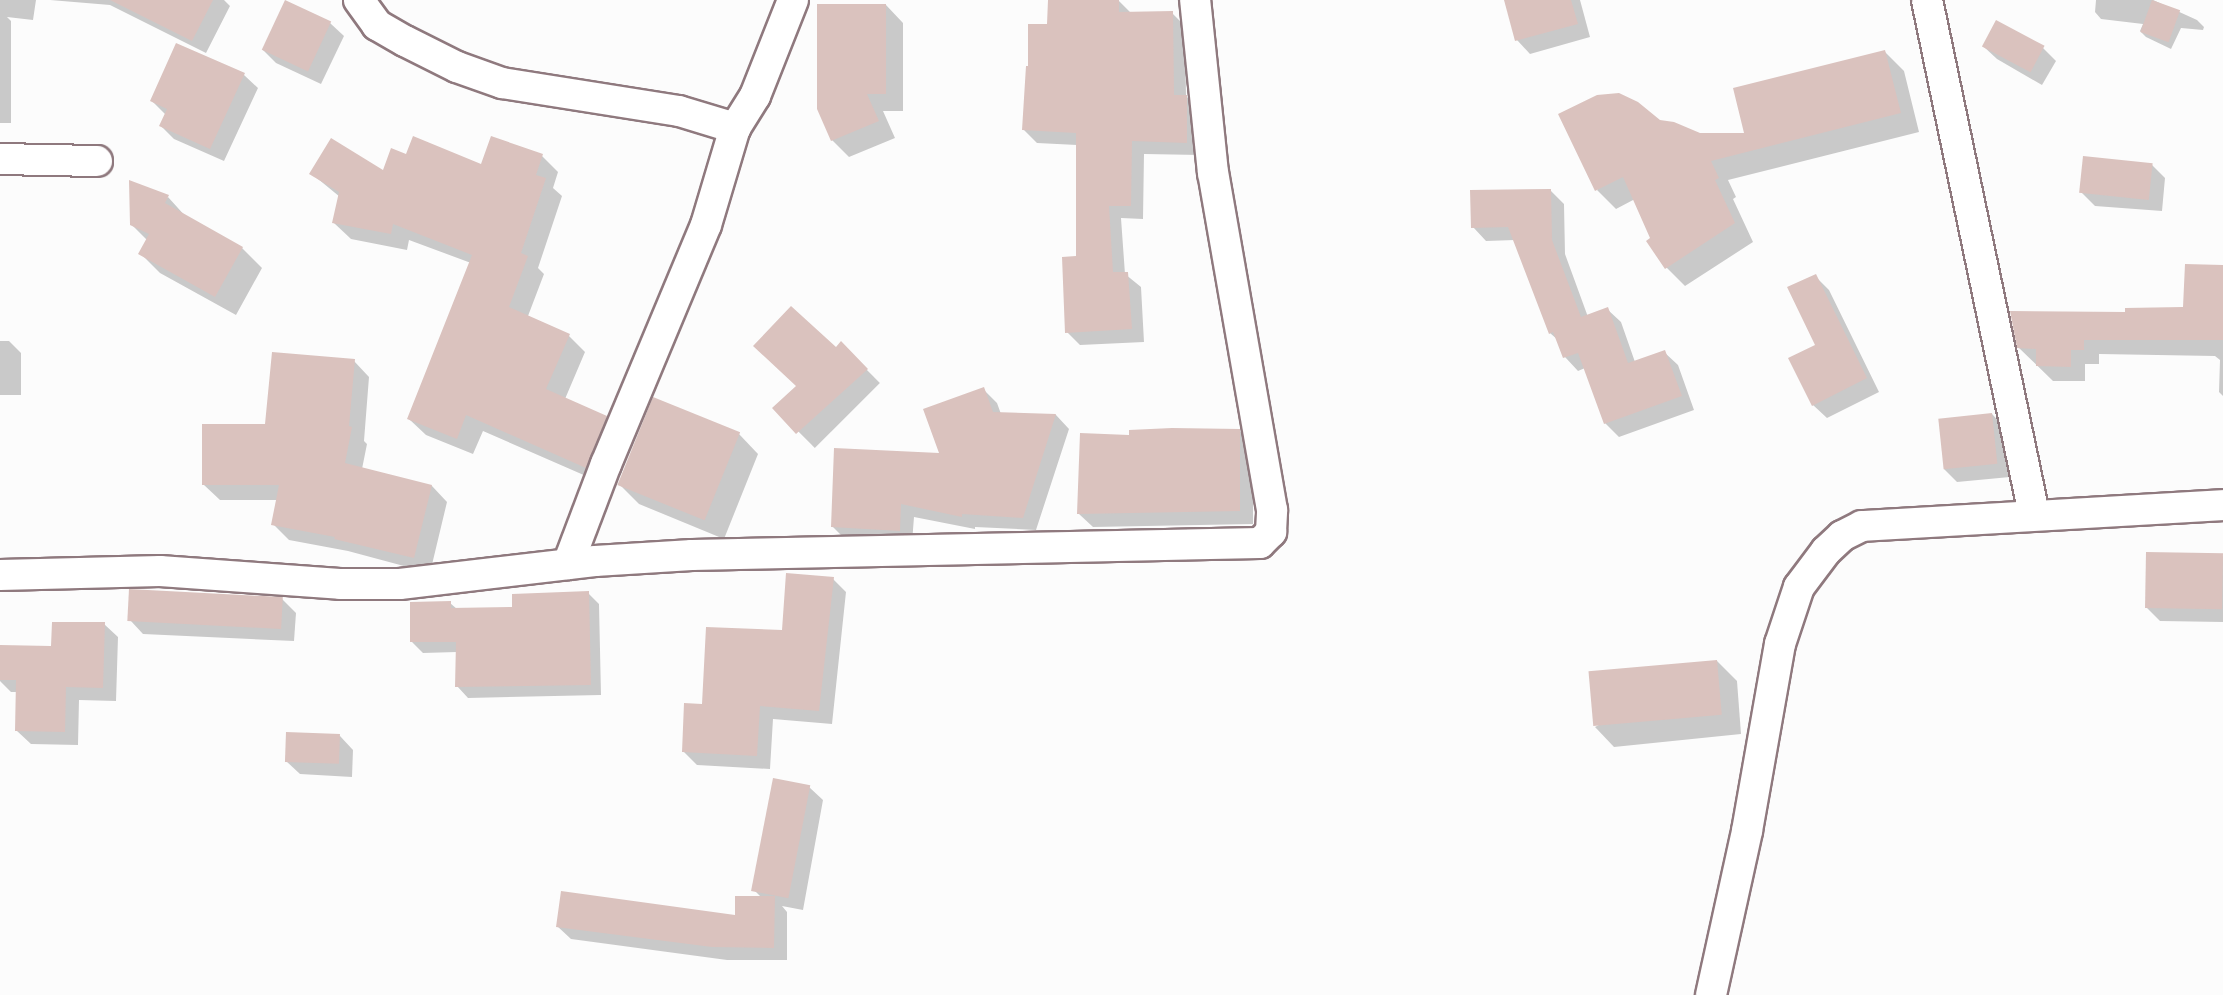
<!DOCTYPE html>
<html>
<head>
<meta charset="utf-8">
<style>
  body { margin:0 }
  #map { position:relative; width:2223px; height:995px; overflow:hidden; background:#fcfcfc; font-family:"Fira Sans Condensed",sans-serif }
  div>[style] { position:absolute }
  .shadow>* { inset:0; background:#0003; transform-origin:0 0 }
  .building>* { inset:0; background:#dac2be; transform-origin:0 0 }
  .roads { filter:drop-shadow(2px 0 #8f797e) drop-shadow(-2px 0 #8f797e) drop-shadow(0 2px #8f797e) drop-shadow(0 -2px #8f797e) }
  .minor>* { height:30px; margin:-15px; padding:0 15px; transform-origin:15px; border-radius:15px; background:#fff }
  span { translate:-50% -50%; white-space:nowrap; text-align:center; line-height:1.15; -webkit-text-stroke:5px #fff; paint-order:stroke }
</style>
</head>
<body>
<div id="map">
  <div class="shadow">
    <i style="clip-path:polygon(0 0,36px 0,33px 20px,7px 17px,11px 21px,11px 123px,0 123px)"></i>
    <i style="clip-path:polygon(50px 0,224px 0,230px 6px,206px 53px,110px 5px)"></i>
    <i style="clip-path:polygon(1049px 0,1118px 0,1131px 13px,1172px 13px,1185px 26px,1186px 96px,1200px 110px,1200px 155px,1144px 154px,1143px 219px,1121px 218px,1125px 274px,1141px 287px,1144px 342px,1080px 345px,1067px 332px,1077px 258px,1077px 145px,1037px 143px,1024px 130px,1049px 26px)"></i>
    <i style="clip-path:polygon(1506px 0,1580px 0,1590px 37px,1530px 54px,1517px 40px)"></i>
    <i style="clip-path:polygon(2096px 0,2153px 0,2197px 20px,2204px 27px,2203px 30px,2181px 28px,2171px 49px,2146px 37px,2140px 31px,2143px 24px,2101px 19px,2095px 12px)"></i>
    <i style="clip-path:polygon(286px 2px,330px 23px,344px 36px,321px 84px,276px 63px,263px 50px)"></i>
    <i style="clip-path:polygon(886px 5px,903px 23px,903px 111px,883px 111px,895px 138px,849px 157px,832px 140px)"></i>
    <i style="clip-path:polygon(177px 45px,244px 75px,258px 88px,224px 161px,174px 139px,161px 126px,166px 115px,152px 101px)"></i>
    <i style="clip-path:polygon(1983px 46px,2043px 48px,2056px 61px,2042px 85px,1997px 59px)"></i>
    <i style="clip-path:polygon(1885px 52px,1904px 71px,1919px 132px,1728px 180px,1736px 197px,1733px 199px,1753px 242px,1685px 286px,1666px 267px,1635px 199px,1616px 209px,1597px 190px,1659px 122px,1700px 134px,1747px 134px)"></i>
    <i style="clip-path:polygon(407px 156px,482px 166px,542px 156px,558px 172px,553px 188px,562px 196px,538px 268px,544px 274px,528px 316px,569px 336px,585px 352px,565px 399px,606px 417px,623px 434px,602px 483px,483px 431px,473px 454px,426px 435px,409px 419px,471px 263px,409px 240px,407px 250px,351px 239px,334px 223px,340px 197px,312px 174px,384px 172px)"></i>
    <i style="clip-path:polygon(2152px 165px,2165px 178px,2162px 211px,2095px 206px,2081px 192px)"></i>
    <i style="clip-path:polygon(1551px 191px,1564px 204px,1565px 254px,1588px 317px,1607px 309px,1621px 322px,1635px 362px,1664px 352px,1678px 365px,1694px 410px,1619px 437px,1605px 423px,1585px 368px,1578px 371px,1565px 357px,1559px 341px,1550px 333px,1515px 240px,1486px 241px,1473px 227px)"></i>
    <i style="clip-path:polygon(168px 197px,187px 218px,242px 248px,262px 268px,236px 315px,160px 273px,140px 253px,147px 240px,132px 225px)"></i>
    <i style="clip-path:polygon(2223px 267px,2223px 396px,2219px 392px,2220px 360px,2215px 356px,2099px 354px,2099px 364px,2085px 364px,2085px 381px,2053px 381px,2019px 348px,2127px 314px,2185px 309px)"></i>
    <i style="clip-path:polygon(1815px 276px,1829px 290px,1879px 392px,1827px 418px,1813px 405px,1817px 346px)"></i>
    <i style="clip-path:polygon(0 341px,9px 341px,21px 353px,21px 395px,0 395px)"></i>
    <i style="left:841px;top:344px;width:55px;height:92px;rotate:45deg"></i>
    <i style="clip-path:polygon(354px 361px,369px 377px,364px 441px,367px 444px,362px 469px,432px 486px,447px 502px,430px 573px,348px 551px,289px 540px,273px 524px,278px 500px,220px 500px,204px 485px,267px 425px)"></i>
    <i style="clip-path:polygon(983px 389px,997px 403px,1001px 414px,1056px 415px,1069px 429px,1036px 530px,975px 527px,975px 529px,914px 517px,912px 543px,846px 540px,832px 526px,941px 455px)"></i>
    <i style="clip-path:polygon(1992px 414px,2005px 428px,2010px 477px,1957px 482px,1944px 469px)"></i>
    <i style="clip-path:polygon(1239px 430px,1253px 444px,1253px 524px,1093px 527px,1079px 514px,1131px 436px)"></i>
    <i style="clip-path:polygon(739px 434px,758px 454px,724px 539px,639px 504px,619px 484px)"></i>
    <i style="clip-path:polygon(2223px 556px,2223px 622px,2160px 621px,2146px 607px)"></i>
    <i style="clip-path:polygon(833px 579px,846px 592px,832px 724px,773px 719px,770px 769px,697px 765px,684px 752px,703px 706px,783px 632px)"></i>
    <i style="clip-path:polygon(588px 593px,599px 604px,601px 695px,468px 698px,457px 686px,457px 652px,423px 653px,412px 642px,450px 603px,457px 609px,514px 609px)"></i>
    <i style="clip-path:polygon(282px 599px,296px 613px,294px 641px,143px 634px,130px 620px)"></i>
    <i style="clip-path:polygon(104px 624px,118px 637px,116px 701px,79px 700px,78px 745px,31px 744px,17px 731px,18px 692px,11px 692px,0 681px,0 647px,53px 648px)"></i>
    <i style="clip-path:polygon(1717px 661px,1737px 681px,1741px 734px,1614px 747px,1595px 727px)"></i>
    <i style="clip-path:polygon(340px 736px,353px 750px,352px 777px,300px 774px,286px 761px)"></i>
    <i style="clip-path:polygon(809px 787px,823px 800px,803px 910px,782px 906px,787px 912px,787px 960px,727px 960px,571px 939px,557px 926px,736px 917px,762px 898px,754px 890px)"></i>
  </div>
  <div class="building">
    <i style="clip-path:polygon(110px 0,213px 0,192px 41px)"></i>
    <i style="left:285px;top:0;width:51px;height:55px;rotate:25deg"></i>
    <i style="clip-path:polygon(1048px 0,1119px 0,1119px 12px,1173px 11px,1174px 95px,1187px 95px,1187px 143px,1132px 141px,1131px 206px,1109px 206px,1113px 272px,1128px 272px,1132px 329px,1065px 333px,1062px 257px,1076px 256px,1076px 133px,1022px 130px,1026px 66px,1028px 66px,1028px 24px,1047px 24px)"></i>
    <i style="clip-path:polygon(1504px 0,1571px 0,1578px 24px,1515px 41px)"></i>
    <i style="left:2152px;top:0;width:30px;height:34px;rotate:20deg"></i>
    <i style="clip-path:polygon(817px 4px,886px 4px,886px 94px,867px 94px,879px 121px,831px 141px,817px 109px)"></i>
    <i style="left:1996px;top:20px;width:55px;height:30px;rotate:28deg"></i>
    <i style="clip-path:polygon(176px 43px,245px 73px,210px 149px,159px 126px,167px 109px,150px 101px)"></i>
    <i style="clip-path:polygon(1885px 50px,1901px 113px,1711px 161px,1719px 178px,1715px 180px,1735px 223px,1665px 269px,1646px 241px,1650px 238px,1623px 177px,1595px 191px,1558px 114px,1597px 95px,1619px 93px,1638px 102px,1660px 120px,1674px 122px,1700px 133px,1744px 133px,1733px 88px)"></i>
    <i style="clip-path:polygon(413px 136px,481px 164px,491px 136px,543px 154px,536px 175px,546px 178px,521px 253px,528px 256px,509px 307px,570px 334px,546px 389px,607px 416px,586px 468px,466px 415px,457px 439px,407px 419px,472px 255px,393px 224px,391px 234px,332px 223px,339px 192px,309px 174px,331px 138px,383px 170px,391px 148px,406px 154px)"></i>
    <i style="left:2083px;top:156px;width:70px;height:37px;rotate:6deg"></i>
    <i style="clip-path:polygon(129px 180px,169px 195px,165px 203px,243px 247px,215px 297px,138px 254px,149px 234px,130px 225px)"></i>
    <i style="clip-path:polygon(1551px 189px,1552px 240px,1581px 317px,1608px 307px,1628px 363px,1665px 350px,1682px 396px,1604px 424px,1578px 353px,1563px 358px,1553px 332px,1549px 334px,1508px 227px,1471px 228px,1470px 190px)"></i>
    <i style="clip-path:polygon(2185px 264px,2223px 265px,2223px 340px,2084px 340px,2084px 350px,2071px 350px,2071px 367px,2036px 366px,2036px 349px,2017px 348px,2010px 311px,2125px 312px,2125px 308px,2183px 307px)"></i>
    <i style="clip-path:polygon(1816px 274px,1867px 378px,1812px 406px,1788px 358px,1815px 345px,1787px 287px)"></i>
    <i style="clip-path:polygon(791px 306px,836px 347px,841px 341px,868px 369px,796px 434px,772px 408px,796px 386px,753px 346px)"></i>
    <i style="clip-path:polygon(272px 352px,355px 359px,349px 426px,352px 427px,345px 463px,432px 485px,414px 558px,334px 539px,335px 537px,271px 525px,279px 485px,202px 485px,202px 424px,265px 424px)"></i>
    <i style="clip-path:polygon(984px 387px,993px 412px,1056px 414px,1023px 518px,962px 514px,962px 517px,901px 504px,900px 531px,831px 527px,834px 448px,939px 453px,923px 409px)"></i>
    <i style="left:653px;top:397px;width:94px;height:95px;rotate:22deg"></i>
    <i style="left:1992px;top:413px;width:51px;height:54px;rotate:84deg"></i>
    <i style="clip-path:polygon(1172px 428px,1240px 429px,1240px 511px,1077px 514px,1080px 433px,1129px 435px,1129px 430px)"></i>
    <i style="left:2146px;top:552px;width:77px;height:56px;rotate:1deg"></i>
    <i style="clip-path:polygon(786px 573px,834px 577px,819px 711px,760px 706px,757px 756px,682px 752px,684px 703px,702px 704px,706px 627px,782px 630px)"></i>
    <i style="left:129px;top:589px;width:154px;height:32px;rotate:3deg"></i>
    <i style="clip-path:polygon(589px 591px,591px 685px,455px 687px,456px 642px,410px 642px,410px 602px,451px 601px,451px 608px,512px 607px,512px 594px)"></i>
    <i style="clip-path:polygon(52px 622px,105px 622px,103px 688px,66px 687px,65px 732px,15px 731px,16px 680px,0 680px,0 645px,51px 646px)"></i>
    <i style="left:1717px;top:660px;width:55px;height:129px;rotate:85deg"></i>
    <i style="left:286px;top:732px;width:54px;height:30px;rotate:2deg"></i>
    <i style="left:773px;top:778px;width:38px;height:115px;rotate:11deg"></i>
    <i style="clip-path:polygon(561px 891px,735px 915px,735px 896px,775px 896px,774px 948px,712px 947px,556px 927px)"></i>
  </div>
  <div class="roads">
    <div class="minor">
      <i style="left:359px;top:0;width:31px;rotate:54deg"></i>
      <i style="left:377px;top:25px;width:32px;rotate:30deg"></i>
      <i style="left:405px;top:41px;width:58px;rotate:26.6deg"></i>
      <i style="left:457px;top:67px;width:48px;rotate:19.6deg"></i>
      <i style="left:502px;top:83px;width:179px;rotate:9deg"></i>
      <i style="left:679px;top:111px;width:59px;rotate:16.9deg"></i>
      <i style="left:1927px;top:0;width:525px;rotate:78.24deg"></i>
      <i style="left:0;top:159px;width:97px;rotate:1.2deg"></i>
      <i style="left:568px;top:564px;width:107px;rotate:-69.2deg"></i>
      <i style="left:606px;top:464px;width:259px;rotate:-67.3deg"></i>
      <i style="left:706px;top:225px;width:101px;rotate:-73.4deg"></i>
      <i style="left:735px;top:128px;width:38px;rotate:-58deg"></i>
      <i style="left:755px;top:96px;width:103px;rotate:-68.4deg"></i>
      <i style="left:0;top:575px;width:160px;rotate:-1.4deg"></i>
      <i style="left:160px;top:571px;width:180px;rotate:4.1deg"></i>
      <i style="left:340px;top:584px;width:60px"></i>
      <i style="left:400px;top:584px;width:196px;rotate:-6.7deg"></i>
      <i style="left:595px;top:561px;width:97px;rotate:-3.5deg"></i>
      <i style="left:692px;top:555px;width:568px;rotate:-1.21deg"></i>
      <i style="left:1260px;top:543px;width:16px;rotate:-45deg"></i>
      <i style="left:1271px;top:532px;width:22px;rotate:-87deg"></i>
      <i style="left:1272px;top:510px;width:342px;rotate:-99.9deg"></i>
      <i style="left:1213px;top:173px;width:174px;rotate:-95.9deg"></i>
      <i style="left:1711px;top:995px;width:168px;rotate:-77.6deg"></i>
      <i style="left:1747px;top:831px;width:190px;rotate:-80deg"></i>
      <i style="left:1780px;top:644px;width:60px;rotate:-71.6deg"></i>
      <i style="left:1799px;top:587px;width:45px;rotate:-53.1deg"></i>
      <i style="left:1826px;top:551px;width:22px;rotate:-43deg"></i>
      <i style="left:1842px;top:536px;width:22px;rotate:-27deg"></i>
      <i style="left:1862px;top:526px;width:362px;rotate:-3.3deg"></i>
    </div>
  </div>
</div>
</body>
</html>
